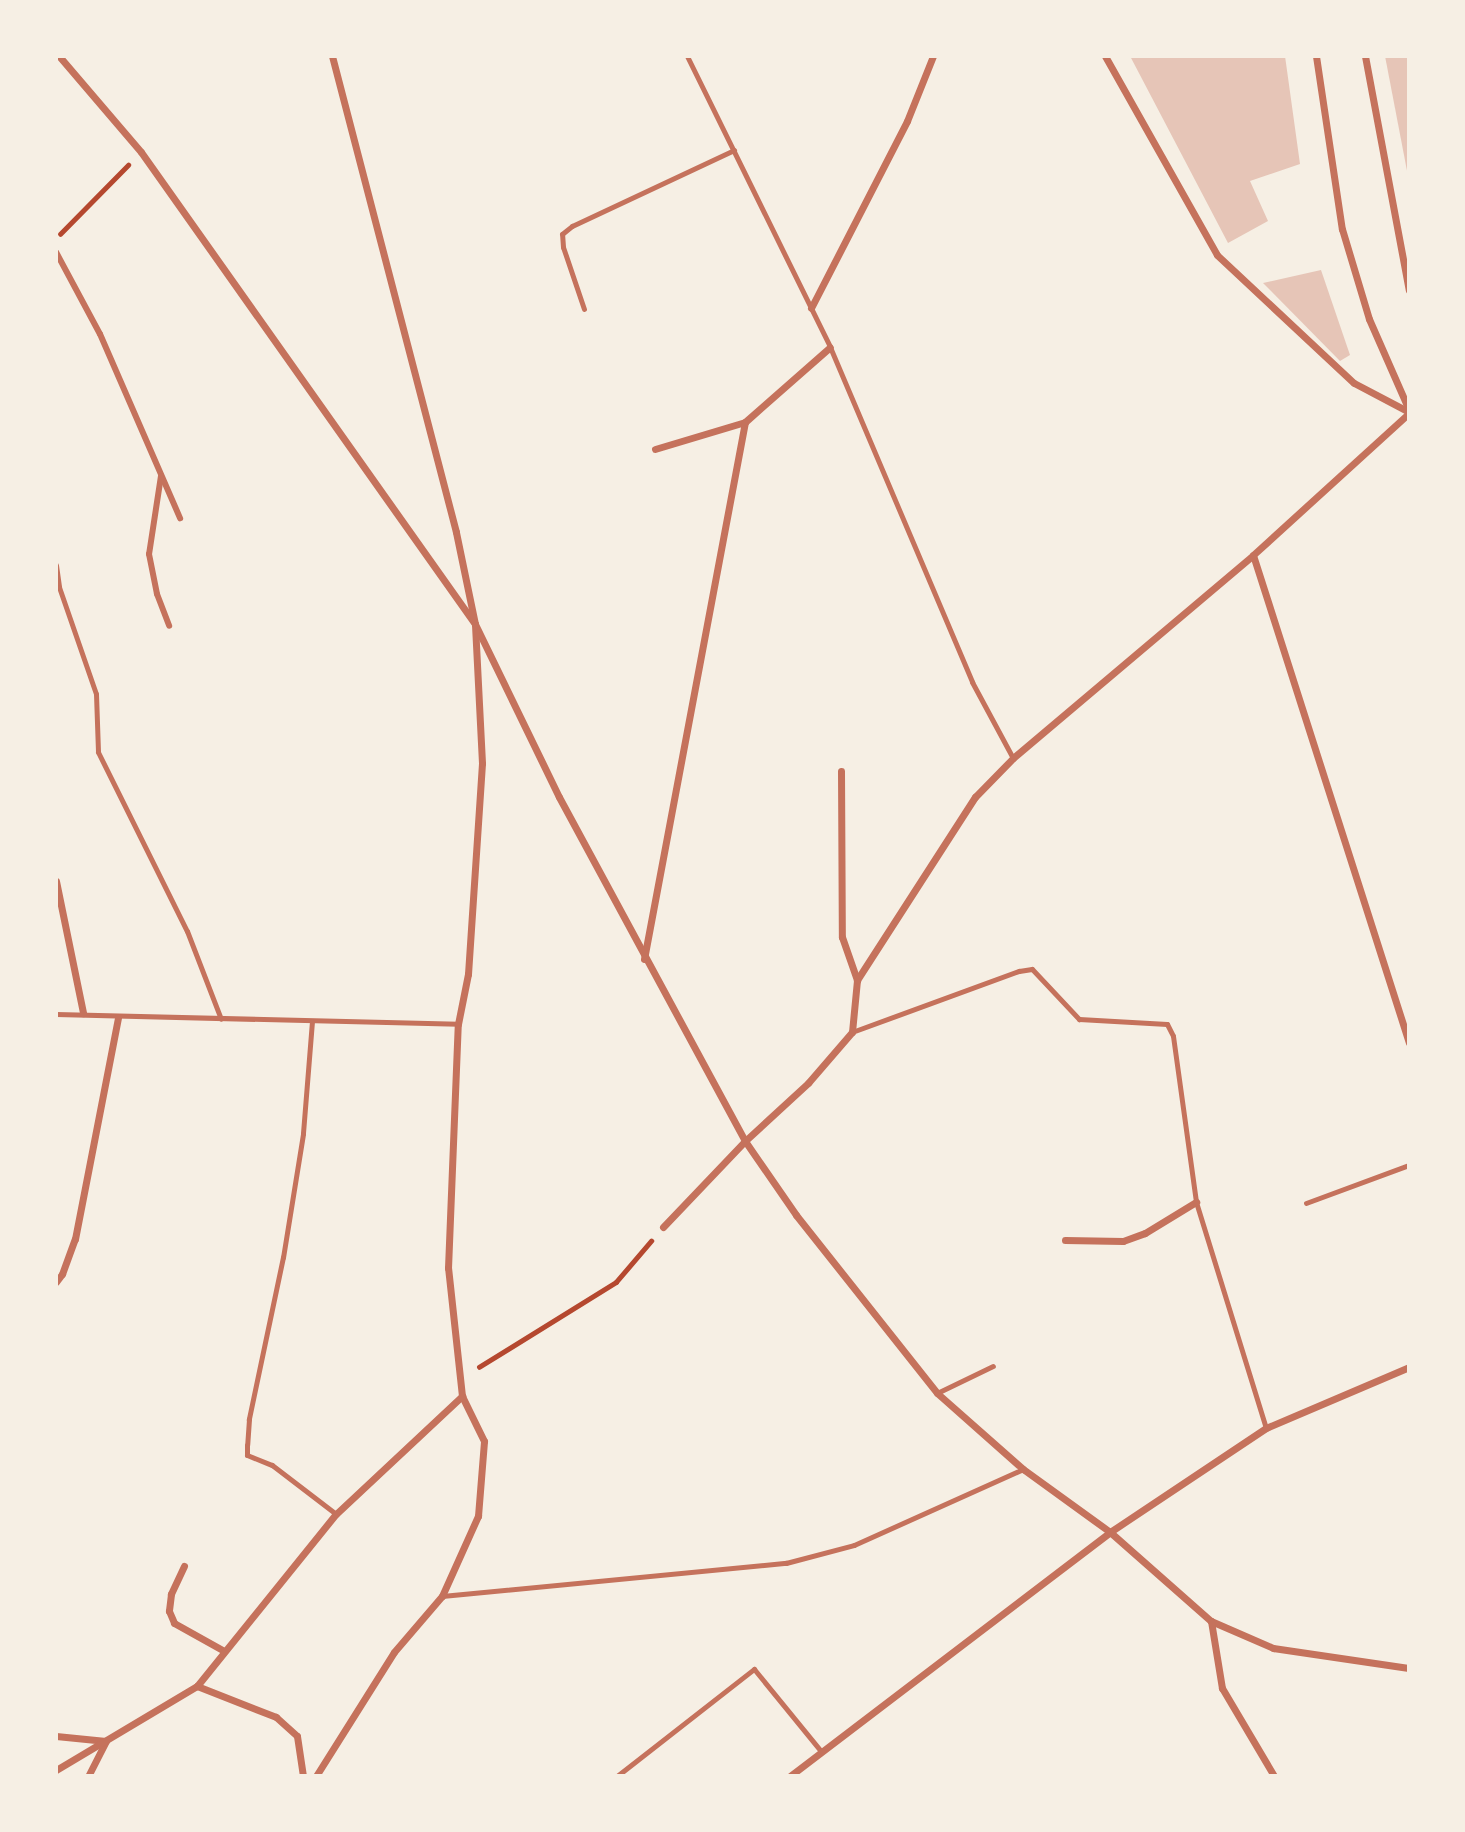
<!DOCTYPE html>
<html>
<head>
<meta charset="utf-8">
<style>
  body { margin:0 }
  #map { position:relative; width:1465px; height:1832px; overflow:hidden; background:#f6efe4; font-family:"Open Sans",sans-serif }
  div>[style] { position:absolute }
  .building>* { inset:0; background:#e6c5b7 }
  .path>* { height:4.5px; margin:-2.25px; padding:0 2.25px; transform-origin:2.25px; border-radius:2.25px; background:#b5482f }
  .service>* { height:5px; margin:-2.5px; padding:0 2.5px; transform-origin:2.5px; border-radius:2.5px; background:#c5725c }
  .pedestrian>* { height:6px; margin:-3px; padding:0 3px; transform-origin:3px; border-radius:3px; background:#c5725c }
  .minor>* { height:7px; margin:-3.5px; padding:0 3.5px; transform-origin:3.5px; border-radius:3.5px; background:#c5725c }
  span { translate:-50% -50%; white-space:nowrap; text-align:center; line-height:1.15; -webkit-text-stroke:5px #f6efe4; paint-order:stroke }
  .frame { position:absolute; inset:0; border:58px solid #f6efe4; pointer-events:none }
</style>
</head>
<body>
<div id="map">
  <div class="building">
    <i style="clip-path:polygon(1130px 56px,1285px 56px,1300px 164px,1250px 181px,1268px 221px,1228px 243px)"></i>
    <i style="clip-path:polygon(1385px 56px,1409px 56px,1409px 175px,1408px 176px)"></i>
    <i style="clip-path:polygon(1321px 270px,1350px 355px,1340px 361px,1263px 283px)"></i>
  </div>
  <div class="path">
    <i style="left:60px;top:234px;width:97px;rotate:-45.4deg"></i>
    <i style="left:479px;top:1367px;width:161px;rotate:-31.8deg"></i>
    <i style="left:616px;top:1282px;width:54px;rotate:-49.5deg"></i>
  </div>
  <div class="service">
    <i style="left:687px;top:56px;width:324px;rotate:63.8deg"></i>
    <i style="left:830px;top:347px;width:364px;rotate:67deg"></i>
    <i style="left:972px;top:682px;width:86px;rotate:61.7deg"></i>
    <i style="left:584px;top:309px;width:65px;rotate:-108.7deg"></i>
    <i style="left:563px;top:247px;width:13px;rotate:-94deg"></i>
    <i style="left:562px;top:234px;width:13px;rotate:-39deg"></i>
    <i style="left:572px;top:226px;width:179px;rotate:-25.1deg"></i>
    <i style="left:56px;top:565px;width:22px;rotate:82deg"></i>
    <i style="left:59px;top:587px;width:113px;rotate:70.9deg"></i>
    <i style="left:96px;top:694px;width:58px;rotate:88deg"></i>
    <i style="left:98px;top:752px;width:200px;rotate:63.6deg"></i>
    <i style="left:187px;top:931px;width:94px;rotate:68.9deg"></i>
    <i style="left:56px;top:1014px;width:402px;rotate:1.4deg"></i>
    <i style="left:312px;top:1021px;width:113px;rotate:94.6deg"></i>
    <i style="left:303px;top:1134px;width:125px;rotate:99.2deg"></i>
    <i style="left:283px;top:1257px;width:166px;rotate:101.9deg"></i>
    <i style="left:249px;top:1419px;width:26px;rotate:94deg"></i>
    <i style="left:247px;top:1445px;width:10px;rotate:90deg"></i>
    <i style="left:247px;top:1455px;width:27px;rotate:22deg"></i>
    <i style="left:272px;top:1465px;width:81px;rotate:37.4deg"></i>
    <i style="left:852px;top:1032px;width:178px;rotate:-20.1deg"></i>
    <i style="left:1019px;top:971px;width:13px;rotate:-9deg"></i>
    <i style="left:1032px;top:969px;width:69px;rotate:46.8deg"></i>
    <i style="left:1079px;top:1019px;width:88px;rotate:3.3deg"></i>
    <i style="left:1167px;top:1024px;width:13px;rotate:63deg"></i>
    <i style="left:1173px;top:1036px;width:168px;rotate:82.1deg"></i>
    <i style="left:1196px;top:1202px;width:237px;rotate:72.8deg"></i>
    <i style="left:1306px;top:1203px;width:110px;rotate:-20.3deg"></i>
    <i style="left:937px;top:1393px;width:62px;rotate:-25.7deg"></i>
    <i style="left:442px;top:1596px;width:346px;rotate:-5.5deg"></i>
    <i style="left:786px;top:1563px;width:70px;rotate:-14.8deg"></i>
    <i style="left:854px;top:1545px;width:185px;rotate:-24.2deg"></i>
    <i style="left:617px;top:1776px;width:174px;rotate:-38deg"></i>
    <i style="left:754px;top:1669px;width:104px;rotate:50.8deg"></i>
  </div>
  <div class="pedestrian">
    <i style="left:56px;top:252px;width:93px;rotate:61.8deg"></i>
    <i style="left:100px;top:334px;width:201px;rotate:66.5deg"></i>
    <i style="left:161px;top:476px;width:79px;rotate:98.7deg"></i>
    <i style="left:149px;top:554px;width:41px;rotate:78.7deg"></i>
    <i style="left:157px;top:594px;width:34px;rotate:69deg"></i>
  </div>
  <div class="minor">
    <i style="left:59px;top:56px;width:126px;rotate:49.5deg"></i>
    <i style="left:141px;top:152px;width:578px;rotate:54.72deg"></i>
    <i style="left:475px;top:624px;width:192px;rotate:64.1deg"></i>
    <i style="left:559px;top:797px;width:391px;rotate:61.6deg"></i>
    <i style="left:745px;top:1141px;width:90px;rotate:55.4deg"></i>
    <i style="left:796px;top:1215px;width:227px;rotate:51.6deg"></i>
    <i style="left:937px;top:1393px;width:115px;rotate:41.5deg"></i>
    <i style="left:1023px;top:1469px;width:107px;rotate:35.9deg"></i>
    <i style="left:1110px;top:1532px;width:135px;rotate:41.4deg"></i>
    <i style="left:1211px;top:1621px;width:68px;rotate:23.5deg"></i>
    <i style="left:1273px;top:1648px;width:137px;rotate:8.4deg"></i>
    <i style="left:1105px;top:56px;width:228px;rotate:60.6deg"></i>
    <i style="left:1217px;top:255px;width:187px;rotate:43.1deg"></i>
    <i style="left:1354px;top:383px;width:62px;rotate:27.8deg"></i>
    <i style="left:1316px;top:56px;width:175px;rotate:81.5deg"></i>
    <i style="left:1342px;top:229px;width:94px;rotate:73.3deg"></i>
    <i style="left:1369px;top:319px;width:99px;rotate:66.3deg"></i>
    <i style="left:1365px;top:56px;width:238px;rotate:79.4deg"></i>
    <i style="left:811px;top:308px;width:210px;rotate:-62.8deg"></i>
    <i style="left:907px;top:121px;width:70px;rotate:-68.2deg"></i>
    <i style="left:655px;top:449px;width:94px;rotate:-16.7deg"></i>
    <i style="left:1253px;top:555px;width:512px;rotate:72.27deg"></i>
    <i style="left:841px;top:771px;width:166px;rotate:89.7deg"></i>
    <i style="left:842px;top:937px;width:46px;rotate:70.8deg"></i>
    <i style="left:56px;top:881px;width:135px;rotate:78.4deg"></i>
    <i style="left:644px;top:959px;width:546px;rotate:-79.35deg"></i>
    <i style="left:745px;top:422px;width:113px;rotate:-41.4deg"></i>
    <i style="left:663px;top:1227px;width:119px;rotate:-46.4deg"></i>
    <i style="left:745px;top:1141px;width:86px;rotate:-42.6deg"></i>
    <i style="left:808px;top:1083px;width:67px;rotate:-49.2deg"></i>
    <i style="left:852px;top:1032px;width:52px;rotate:-84.5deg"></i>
    <i style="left:857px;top:980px;width:218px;rotate:-57.2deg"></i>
    <i style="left:975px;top:797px;width:54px;rotate:-45.7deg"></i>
    <i style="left:1013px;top:758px;width:314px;rotate:-40.2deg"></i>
    <i style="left:1253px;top:555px;width:211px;rotate:-42.3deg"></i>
    <i style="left:1065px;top:1240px;width:58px;rotate:1deg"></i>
    <i style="left:1123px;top:1241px;width:23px;rotate:-20deg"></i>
    <i style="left:1145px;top:1233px;width:60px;rotate:-31.3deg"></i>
    <i style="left:56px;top:1282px;width:10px;rotate:-53deg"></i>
    <i style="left:62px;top:1274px;width:37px;rotate:-70deg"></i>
    <i style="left:75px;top:1239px;width:226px;rotate:-79deg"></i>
    <i style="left:184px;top:1566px;width:31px;rotate:115deg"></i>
    <i style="left:171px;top:1594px;width:17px;rotate:97deg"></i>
    <i style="left:169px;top:1611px;width:13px;rotate:67deg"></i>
    <i style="left:174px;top:1623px;width:57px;rotate:29.2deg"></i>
    <i style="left:1211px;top:1621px;width:68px;rotate:80.7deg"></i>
    <i style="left:1222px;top:1688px;width:102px;rotate:59.4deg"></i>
    <i style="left:197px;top:1686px;width:85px;rotate:21.4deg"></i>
    <i style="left:276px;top:1717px;width:28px;rotate:42deg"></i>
    <i style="left:297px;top:1736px;width:40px;rotate:81.5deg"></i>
    <i style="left:56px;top:1736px;width:50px;rotate:5.7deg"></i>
    <i style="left:106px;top:1741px;width:39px;rotate:117deg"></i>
    <i style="left:56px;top:1770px;width:164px;rotate:-30.8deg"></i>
    <i style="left:197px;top:1686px;width:221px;rotate:-51.1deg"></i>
    <i style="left:336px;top:1514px;width:173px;rotate:-43.1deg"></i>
    <i style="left:316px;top:1776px;width:146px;rotate:-57.8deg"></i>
    <i style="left:394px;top:1652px;width:74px;rotate:-49.4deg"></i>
    <i style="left:442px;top:1596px;width:88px;rotate:-65.8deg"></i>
    <i style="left:478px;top:1516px;width:75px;rotate:-85.4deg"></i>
    <i style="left:484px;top:1441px;width:50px;rotate:-116.1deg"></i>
    <i style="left:462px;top:1396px;width:129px;rotate:-96.2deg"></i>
    <i style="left:448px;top:1268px;width:244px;rotate:-87.7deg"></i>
    <i style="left:458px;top:1024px;width:51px;rotate:-78.7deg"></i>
    <i style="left:468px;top:974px;width:211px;rotate:-86.2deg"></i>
    <i style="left:482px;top:763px;width:139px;rotate:-92.9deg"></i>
    <i style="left:475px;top:624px;width:94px;rotate:-101.7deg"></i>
    <i style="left:456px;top:532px;width:492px;rotate:-104.6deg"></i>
    <i style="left:790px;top:1776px;width:402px;rotate:-37.3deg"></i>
    <i style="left:1110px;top:1532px;width:187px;rotate:-33.7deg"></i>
    <i style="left:1266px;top:1428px;width:155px;rotate:-23.1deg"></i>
  </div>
  <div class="frame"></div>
</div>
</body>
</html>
